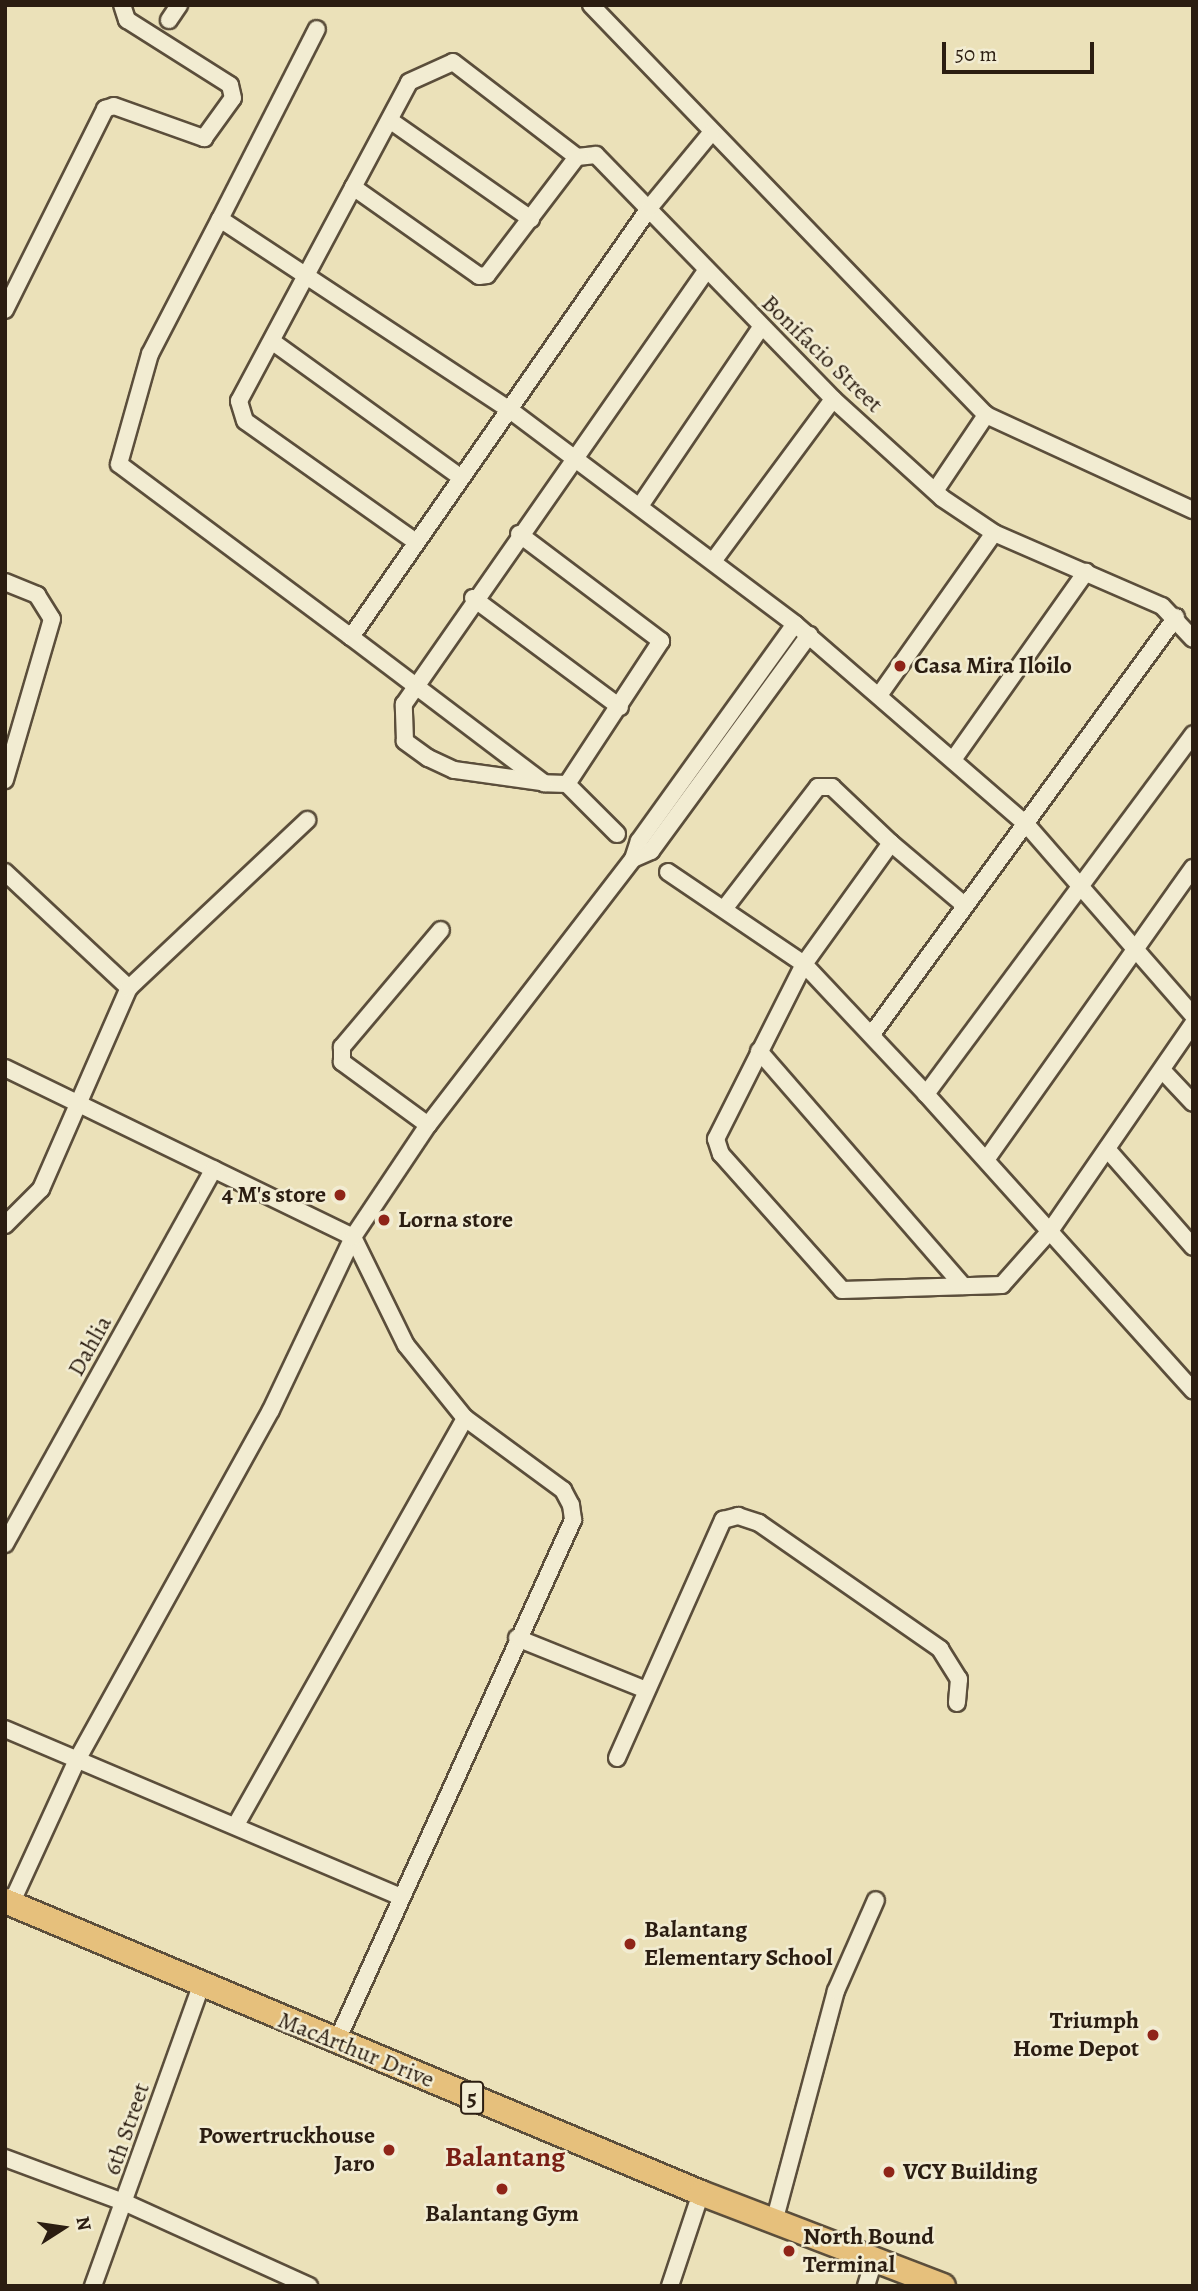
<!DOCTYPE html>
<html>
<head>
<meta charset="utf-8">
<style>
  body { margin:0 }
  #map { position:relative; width:1198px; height:2291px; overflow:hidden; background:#ebe1b9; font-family:Alegreya,serif }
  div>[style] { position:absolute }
  .roads { filter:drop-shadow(2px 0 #5b4e3b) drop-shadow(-2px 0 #5b4e3b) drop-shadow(0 2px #5b4e3b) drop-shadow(0 -2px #5b4e3b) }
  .street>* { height:16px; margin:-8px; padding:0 8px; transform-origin:8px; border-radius:8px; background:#f2ecd2 }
  .primary>* { height:24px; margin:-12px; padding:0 12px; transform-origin:12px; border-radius:12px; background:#e6c07c }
  .dots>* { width:19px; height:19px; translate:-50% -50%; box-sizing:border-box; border:4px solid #f2ecd2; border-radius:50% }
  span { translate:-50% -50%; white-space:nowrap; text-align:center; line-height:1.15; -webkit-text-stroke:5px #f2ecd2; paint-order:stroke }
  .shield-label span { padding:2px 5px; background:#f2ecd2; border:2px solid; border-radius:5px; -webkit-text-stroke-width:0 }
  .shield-label { font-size:23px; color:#2b1d11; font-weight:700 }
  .street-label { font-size:24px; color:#2b1d11 }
  .poi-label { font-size:24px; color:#2b1d11; font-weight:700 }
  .left { translate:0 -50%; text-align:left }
  .right { translate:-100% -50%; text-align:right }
  .quarter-label { font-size:28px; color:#7a1f14; font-weight:700 }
  .frame { position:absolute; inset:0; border:7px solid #2b1d11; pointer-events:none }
  .north { position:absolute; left:28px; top:2193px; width:70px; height:70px; -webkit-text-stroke:5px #f2ecd2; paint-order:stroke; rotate:78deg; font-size:19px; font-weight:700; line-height:28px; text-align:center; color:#2b1d11 }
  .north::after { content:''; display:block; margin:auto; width:24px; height:32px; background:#2b1d11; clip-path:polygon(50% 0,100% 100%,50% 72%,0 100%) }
  .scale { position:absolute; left:942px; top:42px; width:152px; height:32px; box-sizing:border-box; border:4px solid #2b1d11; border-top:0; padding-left:9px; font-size:21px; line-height:24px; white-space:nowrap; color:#2b1d11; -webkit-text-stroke:5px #f2ecd2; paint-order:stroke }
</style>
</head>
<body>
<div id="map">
  <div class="roads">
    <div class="street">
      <i style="left:591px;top:5px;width:569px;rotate:46.07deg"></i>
      <i style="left:986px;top:415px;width:228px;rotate:24.7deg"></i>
      <i style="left:169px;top:20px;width:18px;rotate:-56deg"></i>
      <i style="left:391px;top:121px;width:171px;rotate:35deg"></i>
      <i style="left:353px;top:187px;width:154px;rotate:35.2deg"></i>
      <i style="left:479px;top:276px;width:8px;rotate:-7deg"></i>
      <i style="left:487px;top:275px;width:148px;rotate:-52.7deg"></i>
      <i style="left:220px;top:219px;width:213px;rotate:-63deg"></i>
      <i style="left:5px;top:310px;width:225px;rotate:-63.5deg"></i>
      <i style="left:105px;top:109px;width:9px;rotate:-18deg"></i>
      <i style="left:114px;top:106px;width:96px;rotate:19.6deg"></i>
      <i style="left:204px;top:138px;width:49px;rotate:-54.1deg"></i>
      <i style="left:233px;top:98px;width:13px;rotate:-103deg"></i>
      <i style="left:230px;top:85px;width:122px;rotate:-147.7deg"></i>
      <i style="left:127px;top:20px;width:16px;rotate:-108deg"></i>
      <i style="left:273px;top:342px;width:231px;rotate:35.8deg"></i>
      <i style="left:935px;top:491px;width:92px;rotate:-56.1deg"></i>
      <i style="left:640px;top:506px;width:216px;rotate:-55.9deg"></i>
      <i style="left:519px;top:534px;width:178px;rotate:37deg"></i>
      <i style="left:661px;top:641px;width:171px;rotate:123.3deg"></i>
      <i style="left:416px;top:542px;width:209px;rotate:-144.7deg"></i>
      <i style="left:245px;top:421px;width:21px;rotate:-107deg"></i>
      <i style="left:239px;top:401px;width:361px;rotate:-61.9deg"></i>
      <i style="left:409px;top:82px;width:48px;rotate:-24.4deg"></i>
      <i style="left:453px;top:62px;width:156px;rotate:37.5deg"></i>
      <i style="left:577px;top:157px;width:19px;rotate:-6deg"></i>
      <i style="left:596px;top:155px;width:340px;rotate:45.8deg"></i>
      <i style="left:833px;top:399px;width:147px;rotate:42.2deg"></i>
      <i style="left:942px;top:498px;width:63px;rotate:33.9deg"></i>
      <i style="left:994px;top:533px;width:183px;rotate:23.5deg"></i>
      <i style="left:1162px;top:606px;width:45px;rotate:46.8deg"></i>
      <i style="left:714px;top:560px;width:200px;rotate:-53.5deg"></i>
      <i style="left:5px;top:582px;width:35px;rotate:22deg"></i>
      <i style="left:37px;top:595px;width:28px;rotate:58deg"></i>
      <i style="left:52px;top:619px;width:168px;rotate:106.3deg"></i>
      <i style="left:473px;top:598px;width:183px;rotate:36.6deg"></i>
      <i style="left:351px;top:637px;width:289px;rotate:-143.3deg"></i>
      <i style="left:119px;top:464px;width:114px;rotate:-74.3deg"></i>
      <i style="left:150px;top:354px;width:152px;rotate:-62.6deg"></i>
      <i style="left:220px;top:219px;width:347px;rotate:33.4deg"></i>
      <i style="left:510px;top:410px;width:356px;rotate:36.9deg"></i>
      <i style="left:795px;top:624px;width:307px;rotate:40.9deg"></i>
      <i style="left:1027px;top:825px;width:252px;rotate:48.9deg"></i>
      <i style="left:880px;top:694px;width:197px;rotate:-54.7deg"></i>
      <i style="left:955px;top:757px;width:227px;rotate:-54.7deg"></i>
      <i style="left:541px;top:782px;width:88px;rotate:-172.1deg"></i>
      <i style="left:454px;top:770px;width:29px;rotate:-155deg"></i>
      <i style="left:428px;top:758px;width:29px;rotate:-144deg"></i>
      <i style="left:405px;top:741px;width:37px;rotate:-92deg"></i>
      <i style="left:404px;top:704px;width:528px;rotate:-55.11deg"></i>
      <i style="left:617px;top:834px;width:71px;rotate:-135deg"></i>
      <i style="left:567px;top:784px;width:23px;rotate:-178deg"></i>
      <i style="left:544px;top:783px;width:242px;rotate:-142.9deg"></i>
      <i style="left:351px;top:637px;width:524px;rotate:-55.19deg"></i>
      <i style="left:650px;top:207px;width:96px;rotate:-50.5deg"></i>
      <i style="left:891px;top:843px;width:94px;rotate:40.3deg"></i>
      <i style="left:633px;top:859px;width:20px;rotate:-24deg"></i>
      <i style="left:651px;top:851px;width:268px;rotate:-53.8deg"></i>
      <i style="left:5px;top:872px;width:170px;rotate:43.1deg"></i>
      <i style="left:668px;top:872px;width:164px;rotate:34.1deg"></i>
      <i style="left:804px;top:964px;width:178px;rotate:46.8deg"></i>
      <i style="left:926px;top:1094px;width:448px;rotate:-53.4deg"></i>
      <i style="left:724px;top:909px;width:154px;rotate:-52.4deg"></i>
      <i style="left:818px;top:787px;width:14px"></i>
      <i style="left:832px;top:787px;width:81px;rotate:43.5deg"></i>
      <i style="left:891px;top:843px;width:149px;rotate:125.7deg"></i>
      <i style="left:804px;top:964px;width:196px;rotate:116.7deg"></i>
      <i style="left:716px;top:1139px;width:16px;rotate:72deg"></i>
      <i style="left:721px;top:1154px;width:182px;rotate:48.3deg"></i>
      <i style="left:842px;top:1290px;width:160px;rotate:-1.8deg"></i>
      <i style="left:1002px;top:1285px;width:72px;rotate:-48.4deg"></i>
      <i style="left:1050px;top:1231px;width:252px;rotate:-55.4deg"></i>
      <i style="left:872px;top:1034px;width:516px;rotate:-53.91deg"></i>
      <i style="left:759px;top:1051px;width:311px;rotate:49deg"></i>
      <i style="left:5px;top:1068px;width:387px;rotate:25.9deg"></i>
      <i style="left:353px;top:1237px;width:120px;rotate:63.9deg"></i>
      <i style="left:406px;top:1345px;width:94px;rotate:51.1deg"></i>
      <i style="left:465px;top:1418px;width:122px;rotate:36.3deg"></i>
      <i style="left:563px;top:1490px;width:17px;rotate:62deg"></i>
      <i style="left:571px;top:1505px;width:15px;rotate:82deg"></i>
      <i style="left:573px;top:1520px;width:574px;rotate:114.38deg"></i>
      <i style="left:1162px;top:1070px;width:45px;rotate:46.8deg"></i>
      <i style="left:926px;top:1094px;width:399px;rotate:48deg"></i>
      <i style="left:428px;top:1125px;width:107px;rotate:-143.8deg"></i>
      <i style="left:342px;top:1062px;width:15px;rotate:-90deg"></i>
      <i style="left:342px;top:1047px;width:153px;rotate:-49.8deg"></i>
      <i style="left:1107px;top:1149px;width:130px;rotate:48.7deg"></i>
      <i style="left:986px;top:1160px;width:358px;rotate:-54.7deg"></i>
      <i style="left:5px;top:1225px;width:51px;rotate:-45deg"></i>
      <i style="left:41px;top:1189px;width:219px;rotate:-66.4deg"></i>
      <i style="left:129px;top:988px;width:245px;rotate:-43.3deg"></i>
      <i style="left:5px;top:1544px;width:429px;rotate:-60.9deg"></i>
      <i style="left:517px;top:1638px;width:137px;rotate:21.9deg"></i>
      <i style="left:5px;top:1729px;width:428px;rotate:23deg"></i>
      <i style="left:617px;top:1758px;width:261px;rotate:-66deg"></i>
      <i style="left:723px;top:1520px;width:16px;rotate:-15deg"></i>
      <i style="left:738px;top:1516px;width:22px;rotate:18deg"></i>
      <i style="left:759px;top:1523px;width:221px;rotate:34.8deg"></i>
      <i style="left:940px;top:1649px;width:36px;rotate:58deg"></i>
      <i style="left:959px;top:1679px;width:24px;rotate:95deg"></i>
      <i style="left:237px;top:1823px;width:465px;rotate:-60.6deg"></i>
      <i style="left:11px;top:1904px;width:158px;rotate:-65.4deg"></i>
      <i style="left:77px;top:1760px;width:400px;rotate:-61deg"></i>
      <i style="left:271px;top:1410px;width:191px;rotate:-64.6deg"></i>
      <i style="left:353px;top:1237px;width:135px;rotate:-56.2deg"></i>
      <i style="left:428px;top:1125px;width:336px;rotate:-52.4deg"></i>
      <i style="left:633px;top:859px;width:19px;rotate:-72deg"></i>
      <i style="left:639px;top:841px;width:267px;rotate:-54.3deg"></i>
      <i style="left:5px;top:2158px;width:129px;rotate:20.4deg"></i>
      <i style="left:126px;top:2203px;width:201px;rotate:24.4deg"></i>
      <i style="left:774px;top:2222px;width:239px;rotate:-75deg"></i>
      <i style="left:836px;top:1991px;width:99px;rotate:-66.3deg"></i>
      <i style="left:93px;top:2286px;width:319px;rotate:-70.2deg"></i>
      <i style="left:670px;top:2286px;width:98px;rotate:-71.6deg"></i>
      <i style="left:866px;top:2286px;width:28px;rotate:-73deg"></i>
    </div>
    <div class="primary">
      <i style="left:5px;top:1901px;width:755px;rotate:22.76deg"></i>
      <i style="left:701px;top:2193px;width:259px;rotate:21deg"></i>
    </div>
  </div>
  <div class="dots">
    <i style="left:900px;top:666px;background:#8f2418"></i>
    <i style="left:340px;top:1195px;background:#8f2418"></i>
    <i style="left:384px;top:1220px;background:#8f2418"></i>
    <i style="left:630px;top:1944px;background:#8f2418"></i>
    <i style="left:1153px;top:2035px;background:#8f2418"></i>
    <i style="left:389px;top:2150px;background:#8f2418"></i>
    <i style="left:889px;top:2172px;background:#8f2418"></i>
    <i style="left:502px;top:2189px;background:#8f2418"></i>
    <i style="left:789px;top:2251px;background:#8f2418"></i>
  </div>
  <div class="shield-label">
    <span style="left:472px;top:2098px">5</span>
  </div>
  <div class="street-label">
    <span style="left:822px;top:354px;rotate:44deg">Bonifacio Street</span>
    <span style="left:90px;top:1346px;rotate:-61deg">Dahlia</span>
    <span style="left:356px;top:2050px;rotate:22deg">MacArthur Drive</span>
    <span style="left:127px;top:2129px;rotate:-71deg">6th Street</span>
  </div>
  <div class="poi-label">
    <span class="left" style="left:914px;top:666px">Casa Mira Iloilo</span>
    <span class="right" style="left:326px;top:1195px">4 M's store</span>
    <span class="left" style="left:398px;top:1220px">Lorna store</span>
    <span class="left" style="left:644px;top:1944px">Balantang<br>Elementary School</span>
    <span class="right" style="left:1139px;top:2035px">Triumph<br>Home Depot</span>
    <span class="right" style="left:375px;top:2150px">Powertruckhouse<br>Jaro</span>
    <span class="left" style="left:903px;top:2172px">VCY Building</span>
    <span style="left:502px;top:2214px">Balantang Gym</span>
    <span class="left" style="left:803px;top:2251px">North Bound<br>Terminal</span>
  </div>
  <div class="quarter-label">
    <span style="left:505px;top:2157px">Balantang</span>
  </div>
  <div class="frame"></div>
  <div class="north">N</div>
  <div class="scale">50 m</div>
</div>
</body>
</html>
